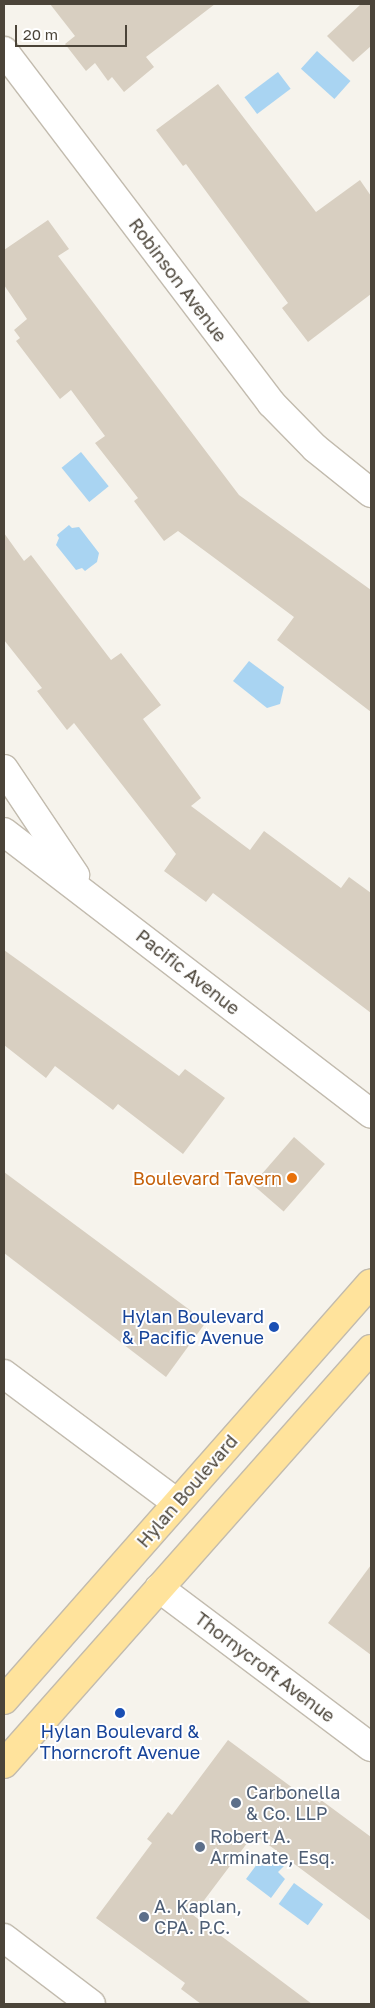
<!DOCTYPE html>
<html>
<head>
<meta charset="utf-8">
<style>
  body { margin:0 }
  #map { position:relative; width:375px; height:2008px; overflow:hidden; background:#f6f3ec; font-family:"Golos Text",sans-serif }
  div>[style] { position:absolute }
  .water>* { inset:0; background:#a9d4f2; transform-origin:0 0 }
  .building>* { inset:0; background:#d8cfc1; transform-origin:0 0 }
  .roads { filter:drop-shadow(1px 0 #c2bbae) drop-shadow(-1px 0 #c2bbae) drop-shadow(0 1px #c2bbae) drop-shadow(0 -1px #c2bbae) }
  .minor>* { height:28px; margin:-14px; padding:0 14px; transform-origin:14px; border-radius:14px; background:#fff }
  .major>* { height:28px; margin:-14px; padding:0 14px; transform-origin:14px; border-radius:14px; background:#ffe39c }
  .dots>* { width:14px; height:14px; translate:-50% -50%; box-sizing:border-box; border:2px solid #fff; border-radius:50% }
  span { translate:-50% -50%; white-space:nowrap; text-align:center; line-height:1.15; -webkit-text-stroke:4px #fff; paint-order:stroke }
  .street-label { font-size:18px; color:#4b4439 }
  .food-label { font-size:18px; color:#c56008 }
  .right { translate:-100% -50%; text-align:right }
  .transit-label { font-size:18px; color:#164399 }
  .service-label { font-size:18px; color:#4e5e75 }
  .left { translate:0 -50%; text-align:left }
  .frame { position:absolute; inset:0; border:5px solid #4b4439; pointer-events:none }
  .scale { position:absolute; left:15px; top:25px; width:112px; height:22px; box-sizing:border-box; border:2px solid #4b4439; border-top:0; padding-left:6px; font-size:15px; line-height:18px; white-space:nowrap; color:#4b4439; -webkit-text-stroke:4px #fff; paint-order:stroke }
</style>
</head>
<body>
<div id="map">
  <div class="water">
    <i style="left:317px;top:51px;width:45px;height:24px;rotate:42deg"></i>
    <i style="left:278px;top:72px;width:21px;height:42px;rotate:53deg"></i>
    <i style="left:81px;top:452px;width:44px;height:25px;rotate:51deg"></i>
    <i style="clip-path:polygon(69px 525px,72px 528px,79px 527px,99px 553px,97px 562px,85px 571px,82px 568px,76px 570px,56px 545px,59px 538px,57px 535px)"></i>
    <i style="clip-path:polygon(249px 661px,284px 687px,280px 704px,267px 708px,233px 681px)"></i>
    <i style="clip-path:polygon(269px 1855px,284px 1866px,278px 1872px,285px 1879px,271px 1898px,246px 1879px,260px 1860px,264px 1862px)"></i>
    <i style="left:294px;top:1883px;width:36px;height:26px;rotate:36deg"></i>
  </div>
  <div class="building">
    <i style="clip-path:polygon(50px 4px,215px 4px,146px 57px,154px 67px,124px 92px,112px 77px,108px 81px,95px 63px,86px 71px,65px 44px,75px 36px)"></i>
    <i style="clip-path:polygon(361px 4px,371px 4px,371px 46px,353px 62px,327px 36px)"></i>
    <i style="clip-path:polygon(218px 84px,316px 212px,360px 180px,371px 196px,371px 294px,308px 342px,282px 308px,288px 303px,186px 164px,183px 166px,156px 130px)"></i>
    <i style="clip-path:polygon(48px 220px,69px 249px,58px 256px,239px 495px,371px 590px,371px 712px,277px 640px,294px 617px,178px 531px,164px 541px,134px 501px,138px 498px,95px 443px,105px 436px,71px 390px,60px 399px,16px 341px,20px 338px,14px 330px,27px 319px,4px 285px,4px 250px)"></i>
    <i style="clip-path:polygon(4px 533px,24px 561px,31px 555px,111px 660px,121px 653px,161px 705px,143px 719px,201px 798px,191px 806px,250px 850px,264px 831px,341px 888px,349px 877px,371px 893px,371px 1013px,213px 893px,206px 902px,164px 871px,176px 854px,74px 723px,67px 730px,37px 691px,42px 688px,4px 640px)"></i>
    <i style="clip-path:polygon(4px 950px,179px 1076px,185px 1069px,225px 1098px,183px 1154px,118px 1104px,113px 1110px,55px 1066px,46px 1078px,4px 1045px)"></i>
    <i style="left:294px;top:1137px;width:41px;height:63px;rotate:41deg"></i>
    <i style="clip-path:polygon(4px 1172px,206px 1322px,166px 1377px,4px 1253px)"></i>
    <i style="clip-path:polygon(371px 1565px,371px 1655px,328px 1623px)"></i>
    <i style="clip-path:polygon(228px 1740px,305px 1797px,308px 1794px,320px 1803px,321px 1800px,371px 1837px,371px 1921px,254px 1834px,193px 1915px,312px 2004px,201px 2004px,181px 1989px,185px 1983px,96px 1918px,152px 1843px,147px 1839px,168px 1812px,172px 1815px)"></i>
  </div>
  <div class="roads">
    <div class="minor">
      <i style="left:4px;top:51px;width:442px;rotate:52.8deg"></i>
      <i style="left:271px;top:403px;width:63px;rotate:45.6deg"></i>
      <i style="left:315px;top:448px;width:72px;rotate:38.8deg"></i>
      <i style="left:4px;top:769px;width:128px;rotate:56.2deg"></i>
      <i style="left:4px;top:832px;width:463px;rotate:37.5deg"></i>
      <i style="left:4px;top:1374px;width:214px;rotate:36.7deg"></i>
      <i style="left:159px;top:1588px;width:265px;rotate:36.9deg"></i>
      <i style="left:4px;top:1938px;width:109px;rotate:37.2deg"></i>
    </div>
    <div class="major">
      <i style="left:4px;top:1700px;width:555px;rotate:-48.65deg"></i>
      <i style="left:4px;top:1764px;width:554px;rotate:-48.51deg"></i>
    </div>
  </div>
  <div class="dots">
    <i style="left:292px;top:1178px;background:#e8710a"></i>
    <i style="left:274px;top:1327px;background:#1a4fb4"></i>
    <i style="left:120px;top:1713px;background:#1a4fb4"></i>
    <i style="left:236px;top:1803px;background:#5c6f8a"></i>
    <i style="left:200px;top:1847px;background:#5c6f8a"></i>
    <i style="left:144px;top:1917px;background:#5c6f8a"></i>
  </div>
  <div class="street-label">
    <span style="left:178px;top:280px;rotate:53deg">Robinson Avenue</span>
    <span style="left:188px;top:972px;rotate:38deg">Pacific Avenue</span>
    <span style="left:187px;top:1491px;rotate:-49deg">Hylan Boulevard</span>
    <span style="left:265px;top:1667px;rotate:37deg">Thornycroft Avenue</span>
  </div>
  <div class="food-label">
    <span class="right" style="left:282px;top:1178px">Boulevard Tavern</span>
  </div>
  <div class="transit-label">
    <span class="right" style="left:264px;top:1327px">Hylan Boulevard<br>&amp; Pacific Avenue</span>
    <span style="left:120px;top:1742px">Hylan Boulevard &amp;<br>Thorncroft Avenue</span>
  </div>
  <div class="service-label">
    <span class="left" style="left:246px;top:1803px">Carbonella<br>&amp; Co. LLP</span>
    <span class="left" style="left:210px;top:1847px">Robert A.<br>Arminate, Esq.</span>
    <span class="left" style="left:154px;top:1917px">A. Kaplan,<br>CPA. P.C.</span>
  </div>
  <div class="frame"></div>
  <div class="scale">20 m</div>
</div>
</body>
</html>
